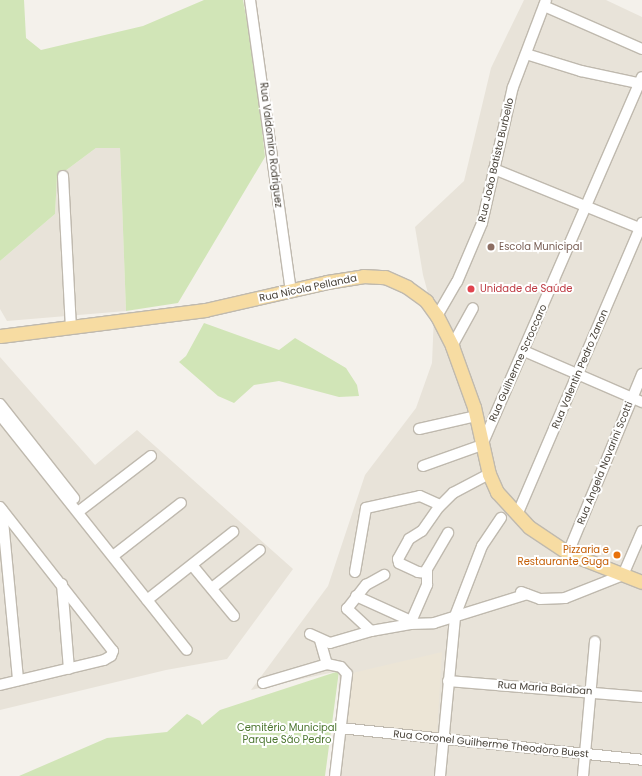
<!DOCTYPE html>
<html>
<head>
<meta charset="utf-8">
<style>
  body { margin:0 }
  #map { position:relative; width:642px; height:776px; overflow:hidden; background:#f4f1eb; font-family:Poppins,sans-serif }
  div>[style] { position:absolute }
  .residential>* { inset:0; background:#e8e3d9 }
  .education>* { inset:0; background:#ece5d6 }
  .green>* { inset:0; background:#d1e5b7 }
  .roads { filter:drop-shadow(1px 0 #bfb9ae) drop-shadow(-1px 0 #bfb9ae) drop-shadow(0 1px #bfb9ae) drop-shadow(0 -1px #bfb9ae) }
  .minor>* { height:10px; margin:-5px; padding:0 5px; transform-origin:5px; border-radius:5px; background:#fff }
  .major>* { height:13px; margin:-6.5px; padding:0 6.5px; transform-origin:6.5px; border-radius:6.5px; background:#f7dca2 }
  .dots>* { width:11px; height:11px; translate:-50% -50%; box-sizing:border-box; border:2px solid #fff; border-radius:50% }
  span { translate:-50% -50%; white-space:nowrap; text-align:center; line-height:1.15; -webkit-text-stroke:4px #fff; paint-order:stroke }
  .street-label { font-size:10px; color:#484239 }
  .education-label { font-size:10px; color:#785e54 }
  .left { translate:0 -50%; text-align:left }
  .health-label { font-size:10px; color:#be3a42 }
  .food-label { font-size:10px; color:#c56008 }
  .right { translate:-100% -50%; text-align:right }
  .park-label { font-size:10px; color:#4c7630 }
</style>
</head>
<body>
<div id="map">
  <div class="residential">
    <i style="clip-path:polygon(524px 0,606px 0,642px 17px,642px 776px,331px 776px,337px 728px,339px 671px,251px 690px,328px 586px,365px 475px,416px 408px,432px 363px,434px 315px,423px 275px,415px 227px,464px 181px,491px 68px)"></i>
    <i style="clip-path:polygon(96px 148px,120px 148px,126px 311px,7px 321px,0 309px,0 261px,55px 214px,57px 177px)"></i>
    <i style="clip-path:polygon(0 357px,95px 465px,137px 430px,293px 569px,227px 659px,166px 670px,0 710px)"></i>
  </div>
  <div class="education">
    <i style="clip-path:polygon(442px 652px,437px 733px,346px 722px,352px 673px)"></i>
  </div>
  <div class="green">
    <i style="clip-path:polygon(0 0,24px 0,26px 38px,41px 50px,143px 26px,204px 0,243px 0,255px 64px,265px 157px,178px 303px,126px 311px,120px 148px,96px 148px,57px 177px,55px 214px,0 261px)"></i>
    <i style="clip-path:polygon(204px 323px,279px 350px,295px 338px,346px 368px,357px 385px,359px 396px,339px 397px,279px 381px,254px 385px,234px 403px,218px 396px,179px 362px,186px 356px)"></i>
    <i style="clip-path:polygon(339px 671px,325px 776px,19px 776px,107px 738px,167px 732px,187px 714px,200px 721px,202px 725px,220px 710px)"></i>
  </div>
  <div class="roads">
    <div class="minor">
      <i style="left:250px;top:0;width:294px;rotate:82deg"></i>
      <i style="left:544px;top:6px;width:107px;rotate:23.7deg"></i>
      <i style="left:526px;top:54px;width:58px;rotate:17.2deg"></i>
      <i style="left:581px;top:71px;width:62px;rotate:12deg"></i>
      <i style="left:494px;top:169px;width:160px;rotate:22.1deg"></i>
      <i style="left:63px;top:176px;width:151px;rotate:87deg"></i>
      <i style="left:437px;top:316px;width:39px;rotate:-60deg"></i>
      <i style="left:457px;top:282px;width:64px;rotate:-67deg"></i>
      <i style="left:482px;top:223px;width:139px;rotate:-77.2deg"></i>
      <i style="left:513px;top:87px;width:93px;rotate:-69.2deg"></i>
      <i style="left:452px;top:346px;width:43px;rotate:-61.1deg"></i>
      <i style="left:524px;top:351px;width:129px;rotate:23.4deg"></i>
      <i style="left:0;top:404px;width:120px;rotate:51.8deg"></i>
      <i style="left:0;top:415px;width:300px;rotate:51.5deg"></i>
      <i style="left:419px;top:429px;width:58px;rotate:-12.8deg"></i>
      <i style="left:423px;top:466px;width:63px;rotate:-19.6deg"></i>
      <i style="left:482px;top:445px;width:401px;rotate:-66.5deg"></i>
      <i style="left:0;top:507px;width:183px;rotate:51.9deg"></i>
      <i style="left:113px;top:651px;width:5px;rotate:112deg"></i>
      <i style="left:111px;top:656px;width:8px;rotate:150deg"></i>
      <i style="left:104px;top:660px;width:107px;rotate:166.5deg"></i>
      <i style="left:2px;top:510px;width:171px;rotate:84.6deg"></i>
      <i style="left:78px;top:512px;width:92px;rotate:-37.5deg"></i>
      <i style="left:517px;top:515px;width:318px;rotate:-66.8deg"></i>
      <i style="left:568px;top:553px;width:194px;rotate:-67.5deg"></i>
      <i style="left:113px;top:556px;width:86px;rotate:-37.9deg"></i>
      <i style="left:192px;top:565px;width:66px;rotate:50.5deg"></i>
      <i style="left:355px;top:572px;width:65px;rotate:-80.2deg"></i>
      <i style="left:366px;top:508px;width:55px;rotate:-12.5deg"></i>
      <i style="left:420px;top:496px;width:22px;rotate:24deg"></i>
      <i style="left:427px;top:573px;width:9px;rotate:-174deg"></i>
      <i style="left:418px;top:572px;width:21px;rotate:-155deg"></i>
      <i style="left:399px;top:563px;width:4px;rotate:-104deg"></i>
      <i style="left:398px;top:559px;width:23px;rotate:-61deg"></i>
      <i style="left:409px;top:539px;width:15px;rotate:-32deg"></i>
      <i style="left:422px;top:531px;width:29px;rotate:-55deg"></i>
      <i style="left:439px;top:507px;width:20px;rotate:-45deg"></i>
      <i style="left:453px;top:493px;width:41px;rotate:-27.8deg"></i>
      <i style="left:62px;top:584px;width:85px;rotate:85.3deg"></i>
      <i style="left:212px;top:588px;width:61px;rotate:-38.4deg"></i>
      <i style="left:521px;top:592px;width:20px;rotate:20deg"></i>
      <i style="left:540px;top:599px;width:25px;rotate:-2deg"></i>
      <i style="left:565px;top:598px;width:62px;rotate:-21.6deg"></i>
      <i style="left:623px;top:575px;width:48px;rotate:-66.6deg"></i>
      <i style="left:356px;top:596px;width:60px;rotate:24.4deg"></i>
      <i style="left:147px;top:600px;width:110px;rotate:-38.3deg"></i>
      <i style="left:410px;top:624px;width:43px;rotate:-66.4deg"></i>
      <i style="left:427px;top:585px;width:16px;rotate:-90deg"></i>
      <i style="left:427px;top:569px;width:42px;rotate:-59.7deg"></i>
      <i style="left:371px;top:631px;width:33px;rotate:-137deg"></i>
      <i style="left:347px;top:609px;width:31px;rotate:-52deg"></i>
      <i style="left:366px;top:585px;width:21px;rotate:-29deg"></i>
      <i style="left:310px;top:634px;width:22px;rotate:24deg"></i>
      <i style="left:330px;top:643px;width:43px;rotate:-16.3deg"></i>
      <i style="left:371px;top:631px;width:40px;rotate:-10deg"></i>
      <i style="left:410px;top:624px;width:24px;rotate:-2deg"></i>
      <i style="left:434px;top:623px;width:97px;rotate:-17.3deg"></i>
      <i style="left:320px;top:640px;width:25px;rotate:74deg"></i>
      <i style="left:327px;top:664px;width:14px;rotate:12deg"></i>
      <i style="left:341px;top:667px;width:9px;rotate:49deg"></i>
      <i style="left:347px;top:674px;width:103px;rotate:96.7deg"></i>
      <i style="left:448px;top:681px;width:195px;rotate:4.7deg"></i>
      <i style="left:263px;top:683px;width:67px;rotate:-16.5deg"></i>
      <i style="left:340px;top:728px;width:304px;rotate:6deg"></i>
      <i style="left:440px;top:776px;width:161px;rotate:-84.6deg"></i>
      <i style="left:455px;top:616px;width:75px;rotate:-68.9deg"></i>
      <i style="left:482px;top:546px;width:34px;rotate:-56deg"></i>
      <i style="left:583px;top:776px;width:135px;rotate:-84.9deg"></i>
    </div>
    <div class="major">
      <i style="left:0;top:336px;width:207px;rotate:-7.2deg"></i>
      <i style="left:205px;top:310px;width:125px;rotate:-12.9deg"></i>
      <i style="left:327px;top:282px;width:36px;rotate:-9deg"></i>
      <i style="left:363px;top:276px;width:22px;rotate:3deg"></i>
      <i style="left:385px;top:277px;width:24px;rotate:24deg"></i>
      <i style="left:407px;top:287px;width:24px;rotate:36deg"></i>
      <i style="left:426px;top:301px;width:19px;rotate:54deg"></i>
      <i style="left:437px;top:316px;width:34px;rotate:63deg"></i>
      <i style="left:452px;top:346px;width:65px;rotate:70.2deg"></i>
      <i style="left:474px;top:407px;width:69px;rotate:77.4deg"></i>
      <i style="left:489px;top:474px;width:20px;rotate:66deg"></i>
      <i style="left:497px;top:492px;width:47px;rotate:47.6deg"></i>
      <i style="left:529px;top:527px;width:47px;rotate:33.7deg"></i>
      <i style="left:568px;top:553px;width:79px;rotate:21.4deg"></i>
    </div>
  </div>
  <div class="dots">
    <i style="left:491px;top:247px;background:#8d6e63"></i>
    <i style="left:471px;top:289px;background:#e0444e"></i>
    <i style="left:617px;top:555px;background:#e8710a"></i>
  </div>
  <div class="street-label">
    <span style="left:271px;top:145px;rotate:83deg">Rua Valdomiro Rodriguez</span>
    <span style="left:496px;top:160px;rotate:-77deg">Rua João Batista Burbello</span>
    <span style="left:308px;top:288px;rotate:-12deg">Rua Nicola Pellanda</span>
    <span style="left:518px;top:363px;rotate:-66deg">Rua Guilherme Scroccaro</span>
    <span style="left:580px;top:369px;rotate:-67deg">Rua Valentin Pedro Zanon</span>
    <span style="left:605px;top:463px;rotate:-68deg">Rua Angela Navarini Scotti</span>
    <span style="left:545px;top:688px;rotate:4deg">Rua Maria Balaban</span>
    <span style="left:491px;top:744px;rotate:6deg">Rua Coronel Guilherme Theodoro Buest</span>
  </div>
  <div class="education-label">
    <span class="left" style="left:499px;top:247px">Escola Municipal</span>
  </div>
  <div class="health-label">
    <span class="left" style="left:480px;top:289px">Unidade de Saúde</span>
  </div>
  <div class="food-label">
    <span class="right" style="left:609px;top:555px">Pizzaria e<br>Restaurante Guga</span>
  </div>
  <div class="park-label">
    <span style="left:287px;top:733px">Cemitério Municipal<br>Parque São Pedro</span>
  </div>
</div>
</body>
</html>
